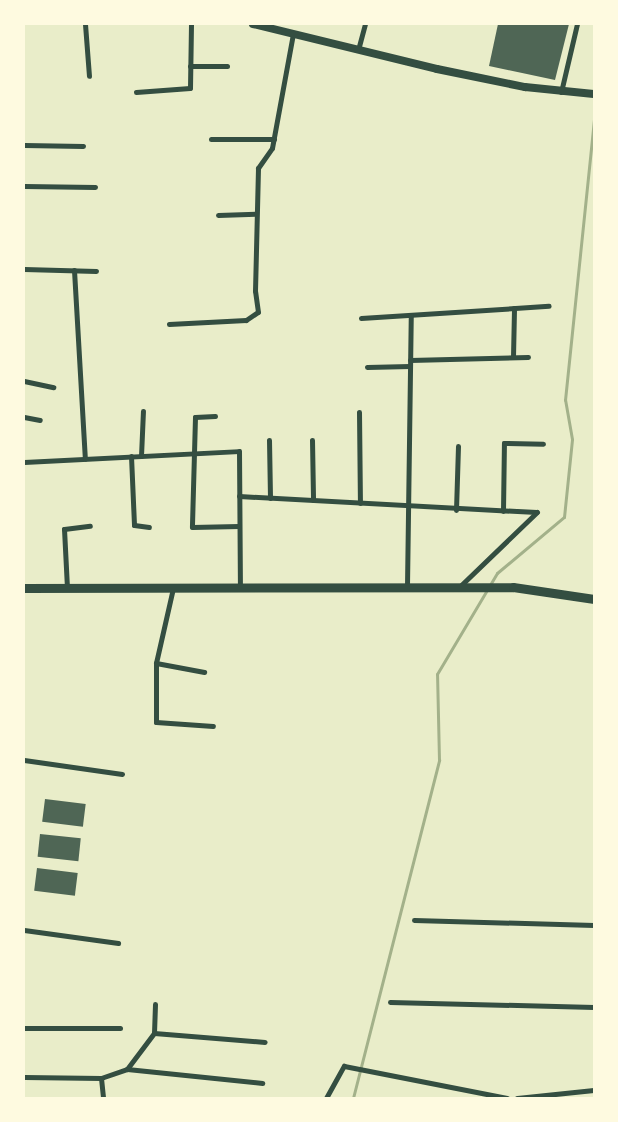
<!DOCTYPE html>
<html>
<head>
<meta charset="utf-8">
<style>
  body { margin:0 }
  #map { position:relative; width:618px; height:1122px; overflow:hidden; background:#e9edc9; font-family:Bitter,serif }
  div>[style] { position:absolute }
  .stream>* { height:3px; margin:-1.5px; padding:0 1.5px; transform-origin:1.5px; border-radius:1.5px; background:#a3b18a }
  .building>* { inset:0; background:#4f6655; transform-origin:0 0 }
  .minor>* { height:5px; margin:-2.5px; padding:0 2.5px; transform-origin:2.5px; border-radius:2.5px; background:#344e41 }
  .tertiary>* { height:8px; margin:-4px; padding:0 4px; transform-origin:4px; border-radius:4px; background:#344e41 }
  .secondary>* { height:9px; margin:-4.5px; padding:0 4.5px; transform-origin:4.5px; border-radius:4.5px; background:#344e41 }
  span { translate:-50% -50%; white-space:nowrap; text-align:center; line-height:1.15; -webkit-text-stroke:4.5px #fefae0; paint-order:stroke }
  .frame { position:absolute; inset:0; border:25px solid #fefae0; pointer-events:none }
</style>
</head>
<body>
<div id="map">
  <div class="stream">
    <i style="left:353px;top:1098px;width:349px;rotate:-75.7deg"></i>
    <i style="left:439px;top:760px;width:86px;rotate:-91.3deg"></i>
    <i style="left:437px;top:674px;width:117px;rotate:-59.3deg"></i>
    <i style="left:497px;top:573px;width:87px;rotate:-39.9deg"></i>
    <i style="left:564px;top:517px;width:78px;rotate:-84.1deg"></i>
    <i style="left:572px;top:439px;width:40px;rotate:-100deg"></i>
    <i style="left:565px;top:400px;width:283px;rotate:-84.1deg"></i>
  </div>
  <div class="building">
    <i style="clip-path:polygon(498px 24px,569px 24px,555px 80px,489px 66px)"></i>
    <i style="left:45px;top:799px;width:41px;height:23px;rotate:7deg"></i>
    <i style="left:40px;top:834px;width:41px;height:23px;rotate:6deg"></i>
    <i style="left:37px;top:868px;width:41px;height:23px;rotate:7deg"></i>
  </div>
  <div class="minor">
    <i style="left:85px;top:24px;width:52px;rotate:85.6deg"></i>
    <i style="left:358px;top:50px;width:27px;rotate:-75deg"></i>
    <i style="left:190px;top:66px;width:37px"></i>
    <i style="left:136px;top:92px;width:54px;rotate:-4.2deg"></i>
    <i style="left:190px;top:88px;width:64px;rotate:-89.1deg"></i>
    <i style="left:561px;top:92px;width:70px;rotate:-76.8deg"></i>
    <i style="left:211px;top:139px;width:63px"></i>
    <i style="left:24px;top:145px;width:59px;rotate:1deg"></i>
    <i style="left:24px;top:186px;width:71px;rotate:0.8deg"></i>
    <i style="left:218px;top:215px;width:38px;rotate:-2deg"></i>
    <i style="left:24px;top:269px;width:72px;rotate:1.6deg"></i>
    <i style="left:74px;top:270px;width:189px;rotate:86.7deg"></i>
    <i style="left:361px;top:318px;width:188px;rotate:-3.7deg"></i>
    <i style="left:169px;top:324px;width:77px;rotate:-3deg"></i>
    <i style="left:246px;top:320px;width:14px;rotate:-34deg"></i>
    <i style="left:258px;top:312px;width:21px;rotate:-98deg"></i>
    <i style="left:255px;top:291px;width:123px;rotate:-88.6deg"></i>
    <i style="left:258px;top:168px;width:24px;rotate:-55deg"></i>
    <i style="left:272px;top:148px;width:116px;rotate:-79.6deg"></i>
    <i style="left:513px;top:357px;width:49px;rotate:-88.8deg"></i>
    <i style="left:410px;top:360px;width:118px;rotate:-1.5deg"></i>
    <i style="left:367px;top:367px;width:43px;rotate:-1.3deg"></i>
    <i style="left:24px;top:381px;width:30px;rotate:12deg"></i>
    <i style="left:359px;top:412px;width:91px;rotate:89.4deg"></i>
    <i style="left:215px;top:416px;width:20px;rotate:177deg"></i>
    <i style="left:195px;top:417px;width:110px;rotate:91.6deg"></i>
    <i style="left:192px;top:527px;width:47px;rotate:-1.2deg"></i>
    <i style="left:24px;top:417px;width:16px;rotate:11deg"></i>
    <i style="left:269px;top:440px;width:58px;rotate:89deg"></i>
    <i style="left:312px;top:440px;width:60px;rotate:89deg"></i>
    <i style="left:131px;top:456px;width:69px;rotate:87.5deg"></i>
    <i style="left:134px;top:525px;width:15px;rotate:8deg"></i>
    <i style="left:141px;top:456px;width:45px;rotate:-87.5deg"></i>
    <i style="left:24px;top:462px;width:215px;rotate:-2.9deg"></i>
    <i style="left:239px;top:451px;width:136px;rotate:89.6deg"></i>
    <i style="left:239px;top:496px;width:298px;rotate:3.1deg"></i>
    <i style="left:537px;top:512px;width:107px;rotate:136.1deg"></i>
    <i style="left:456px;top:510px;width:64px;rotate:-88.2deg"></i>
    <i style="left:503px;top:511px;width:68px;rotate:-89.2deg"></i>
    <i style="left:504px;top:443px;width:39px;rotate:1deg"></i>
    <i style="left:407px;top:586px;width:271px;rotate:-89.2deg"></i>
    <i style="left:67px;top:588px;width:59px;rotate:-92.9deg"></i>
    <i style="left:64px;top:529px;width:26px;rotate:-7deg"></i>
    <i style="left:173px;top:588px;width:77px;rotate:102.8deg"></i>
    <i style="left:156px;top:663px;width:59px;rotate:90deg"></i>
    <i style="left:156px;top:722px;width:57px;rotate:4deg"></i>
    <i style="left:156px;top:663px;width:49px;rotate:10.6deg"></i>
    <i style="left:24px;top:760px;width:99px;rotate:8.1deg"></i>
    <i style="left:414px;top:920px;width:180px;rotate:1.6deg"></i>
    <i style="left:24px;top:930px;width:95px;rotate:7.9deg"></i>
    <i style="left:390px;top:1002px;width:204px;rotate:1.4deg"></i>
    <i style="left:24px;top:1028px;width:96px"></i>
    <i style="left:154px;top:1033px;width:111px;rotate:4.6deg"></i>
    <i style="left:127px;top:1069px;width:136px;rotate:5.9deg"></i>
    <i style="left:24px;top:1077px;width:77px;rotate:0.7deg"></i>
    <i style="left:101px;top:1078px;width:28px;rotate:-19deg"></i>
    <i style="left:127px;top:1069px;width:45px;rotate:-53.1deg"></i>
    <i style="left:154px;top:1033px;width:29px;rotate:-88deg"></i>
    <i style="left:101px;top:1078px;width:20px;rotate:84deg"></i>
    <i style="left:326px;top:1098px;width:37px;rotate:-61deg"></i>
    <i style="left:344px;top:1066px;width:166px;rotate:11.1deg"></i>
    <i style="left:517px;top:1098px;width:77px;rotate:-5.9deg"></i>
  </div>
  <div class="tertiary">
    <i style="left:253px;top:24px;width:189px;rotate:13.7deg"></i>
    <i style="left:437px;top:69px;width:90px;rotate:11.6deg"></i>
    <i style="left:525px;top:87px;width:69px;rotate:5.8deg"></i>
  </div>
  <div class="secondary">
    <i style="left:24px;top:588px;width:489px;rotate:-0.1deg"></i>
    <i style="left:513px;top:587px;width:82px;rotate:8.4deg"></i>
  </div>
  <div class="frame"></div>
</div>
</body>
</html>
